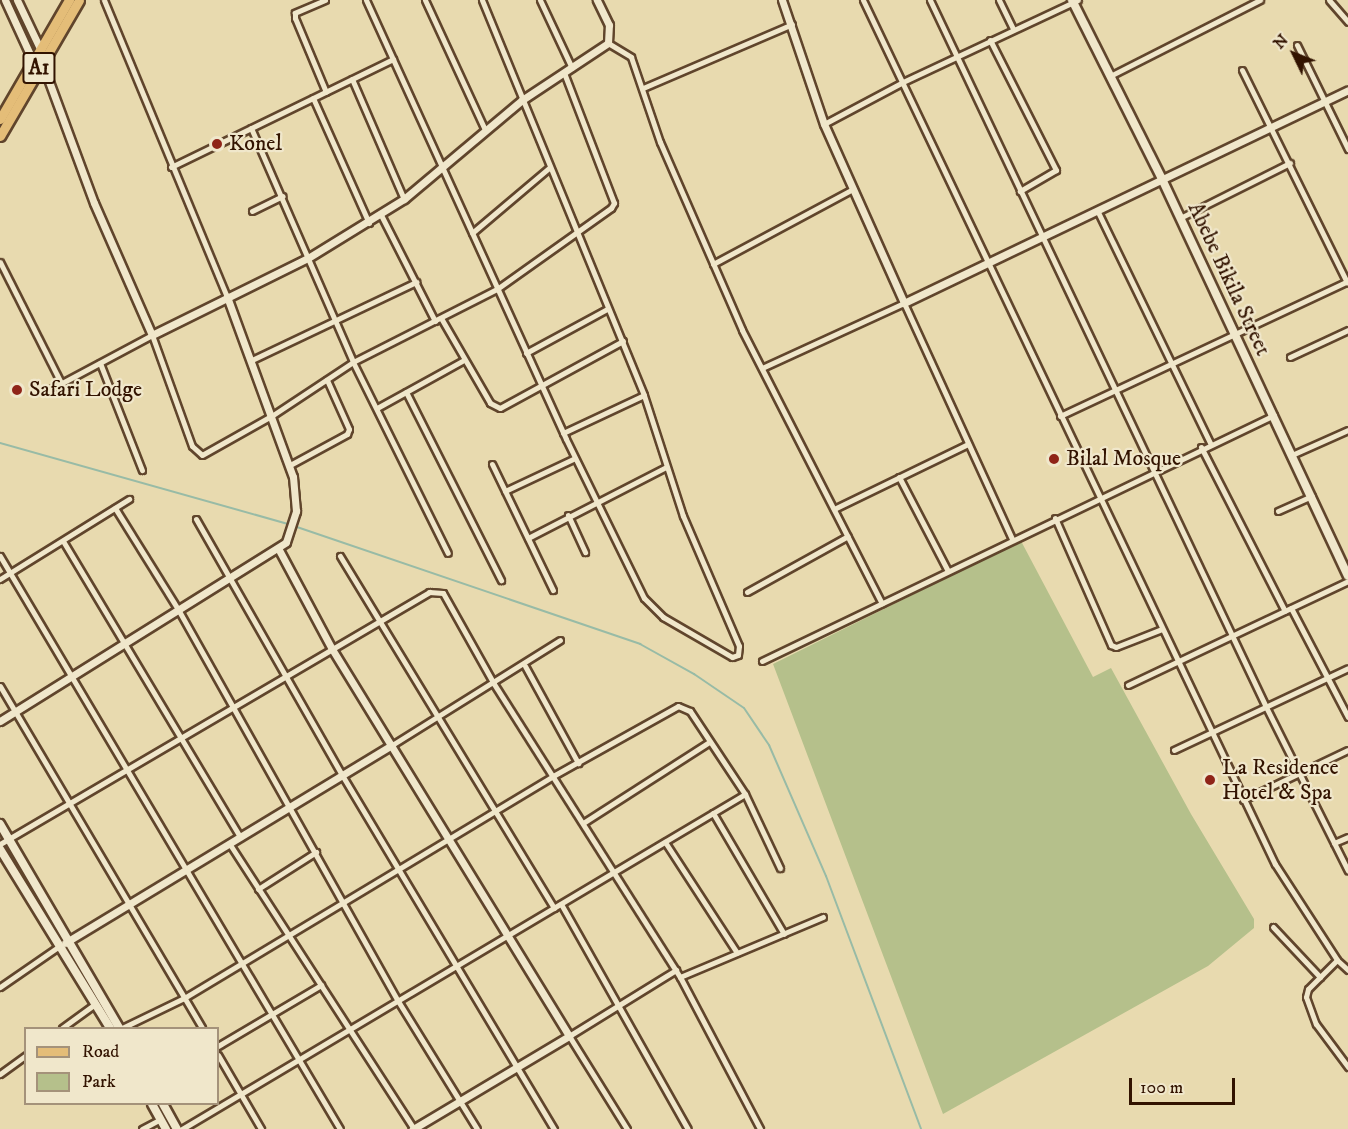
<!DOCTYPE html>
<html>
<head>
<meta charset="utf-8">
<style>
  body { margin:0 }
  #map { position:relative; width:1348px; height:1129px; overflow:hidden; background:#e8daaf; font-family:"IM FELL DW Pica",serif }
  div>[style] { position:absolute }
  .green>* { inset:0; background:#b5c08b }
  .stream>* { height:2px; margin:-1px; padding:0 1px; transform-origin:1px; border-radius:1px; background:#98bba6 }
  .roads { filter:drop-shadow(2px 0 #60452c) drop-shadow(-2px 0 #60452c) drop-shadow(0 2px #60452c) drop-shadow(0 -2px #60452c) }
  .minor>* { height:5px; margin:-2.5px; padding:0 2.5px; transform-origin:2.5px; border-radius:2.5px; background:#f0e7cb }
  .tertiary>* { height:7px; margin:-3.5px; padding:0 3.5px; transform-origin:3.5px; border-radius:3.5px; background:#f0e7cb }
  .secondary>* { height:8px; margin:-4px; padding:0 4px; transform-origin:4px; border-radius:4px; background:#f0e7cb }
  .primary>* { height:9px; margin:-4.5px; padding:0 4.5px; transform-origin:4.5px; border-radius:4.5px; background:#e4bd78 }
  .dots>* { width:16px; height:16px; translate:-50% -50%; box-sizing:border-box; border:3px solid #f0e7cb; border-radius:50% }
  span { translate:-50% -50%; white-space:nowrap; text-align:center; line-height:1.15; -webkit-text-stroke:4.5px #f0e7cb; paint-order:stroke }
  .shield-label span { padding:2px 4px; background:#f0e7cb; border:2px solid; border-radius:4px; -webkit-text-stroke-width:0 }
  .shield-label { font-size:21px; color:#321300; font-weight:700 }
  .poi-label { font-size:22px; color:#321300 }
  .left { translate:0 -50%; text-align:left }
  .street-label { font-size:22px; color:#321300 }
  .legend { position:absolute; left:24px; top:1027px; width:195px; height:78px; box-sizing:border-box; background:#f0e7cb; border:2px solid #a4927a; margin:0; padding:8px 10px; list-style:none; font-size:18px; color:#321300 }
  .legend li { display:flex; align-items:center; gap:12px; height:30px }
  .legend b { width:30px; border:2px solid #a4927a }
  .north { position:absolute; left:1264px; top:24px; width:60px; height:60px; -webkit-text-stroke:4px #f0e7cb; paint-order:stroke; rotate:313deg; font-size:16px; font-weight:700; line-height:24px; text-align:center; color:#321300 }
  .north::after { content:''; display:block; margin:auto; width:21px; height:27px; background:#321300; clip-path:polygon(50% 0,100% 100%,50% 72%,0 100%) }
  .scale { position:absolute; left:1129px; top:1078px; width:106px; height:27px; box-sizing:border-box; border:3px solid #321300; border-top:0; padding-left:8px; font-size:18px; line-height:21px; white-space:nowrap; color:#321300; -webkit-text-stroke:4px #f0e7cb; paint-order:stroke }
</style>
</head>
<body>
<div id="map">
  <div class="green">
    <i style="clip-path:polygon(1021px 541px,1093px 677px,1111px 668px,1191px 814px,1254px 919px,1254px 928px,1208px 966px,943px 1114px,773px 664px)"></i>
  </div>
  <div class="stream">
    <i style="left:0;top:443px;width:300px;rotate:15.7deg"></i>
    <i style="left:294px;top:526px;width:366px;rotate:18.8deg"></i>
    <i style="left:640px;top:644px;width:62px;rotate:29.1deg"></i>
    <i style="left:694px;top:674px;width:60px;rotate:34.2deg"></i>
    <i style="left:744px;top:708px;width:45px;rotate:56deg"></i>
    <i style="left:769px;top:745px;width:143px;rotate:66.5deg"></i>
    <i style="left:826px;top:876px;width:270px;rotate:69.4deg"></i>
  </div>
  <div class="roads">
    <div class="minor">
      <i style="left:104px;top:0;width:321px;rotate:67.5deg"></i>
      <i style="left:325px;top:0;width:33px;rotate:157deg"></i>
      <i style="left:295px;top:13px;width:5px;rotate:90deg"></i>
      <i style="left:295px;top:18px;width:80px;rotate:67.3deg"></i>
      <i style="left:366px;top:0;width:482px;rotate:65.5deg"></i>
      <i style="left:566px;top:439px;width:177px;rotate:63.9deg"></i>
      <i style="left:644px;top:598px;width:27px;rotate:45deg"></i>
      <i style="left:663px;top:617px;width:80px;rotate:30.1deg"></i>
      <i style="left:732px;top:657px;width:6px;rotate:-18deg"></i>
      <i style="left:738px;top:655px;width:9px;rotate:-84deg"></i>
      <i style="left:739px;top:646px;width:142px;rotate:-113.3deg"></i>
      <i style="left:683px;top:516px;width:127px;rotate:-107.9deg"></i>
      <i style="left:644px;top:395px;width:427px;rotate:-112.3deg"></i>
      <i style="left:425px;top:0;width:143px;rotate:65.2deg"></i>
      <i style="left:540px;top:0;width:75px;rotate:64.8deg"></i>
      <i style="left:863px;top:0;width:957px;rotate:64.51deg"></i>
      <i style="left:1275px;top:864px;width:114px;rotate:57.1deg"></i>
      <i style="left:1337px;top:960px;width:15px;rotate:42deg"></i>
      <i style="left:930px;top:0;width:783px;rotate:64.58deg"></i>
      <i style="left:1266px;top:707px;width:183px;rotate:63.4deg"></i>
      <i style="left:999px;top:0;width:32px;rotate:64deg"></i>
      <i style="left:1329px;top:0;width:29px;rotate:49deg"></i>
      <i style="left:990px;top:40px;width:146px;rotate:63.1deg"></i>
      <i style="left:1056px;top:170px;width:42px;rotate:149.7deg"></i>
      <i style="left:608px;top:43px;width:27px;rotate:31deg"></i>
      <i style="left:631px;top:57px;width:90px;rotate:71.2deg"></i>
      <i style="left:660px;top:142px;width:205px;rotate:66.4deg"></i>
      <i style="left:742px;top:330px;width:307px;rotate:62.9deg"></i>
      <i style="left:1297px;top:45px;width:116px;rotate:63.9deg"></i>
      <i style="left:1242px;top:70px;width:237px;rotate:63.7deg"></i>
      <i style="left:1112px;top:75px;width:166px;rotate:-26.9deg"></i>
      <i style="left:352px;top:79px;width:131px;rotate:66.6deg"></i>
      <i style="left:643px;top:88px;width:162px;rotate:-23.2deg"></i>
      <i style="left:313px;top:98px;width:137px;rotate:65.9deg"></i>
      <i style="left:824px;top:124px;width:89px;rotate:-28deg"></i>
      <i style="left:903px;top:82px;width:193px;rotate:-25.1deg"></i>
      <i style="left:251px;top:128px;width:255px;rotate:66.4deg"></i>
      <i style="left:353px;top:362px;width:213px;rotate:63.6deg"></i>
      <i style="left:171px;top:167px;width:247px;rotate:-25.9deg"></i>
      <i style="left:1097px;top:210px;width:259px;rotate:64.1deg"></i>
      <i style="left:252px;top:211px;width:34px;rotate:-26deg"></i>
      <i style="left:381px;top:215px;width:119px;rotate:63deg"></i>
      <i style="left:1180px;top:218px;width:123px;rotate:-26.6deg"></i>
      <i style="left:472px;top:233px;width:102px;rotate:-40.2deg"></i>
      <i style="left:0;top:262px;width:136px;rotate:63.2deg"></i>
      <i style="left:713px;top:264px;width:159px;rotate:-28.2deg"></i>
      <i style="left:441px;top:318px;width:98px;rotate:60deg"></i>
      <i style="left:490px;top:403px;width:11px;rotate:27deg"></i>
      <i style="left:500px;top:408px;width:140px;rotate:-28.6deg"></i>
      <i style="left:526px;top:353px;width:92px;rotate:-28.5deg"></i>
      <i style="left:1290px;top:357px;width:64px;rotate:-25deg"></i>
      <i style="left:252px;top:360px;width:182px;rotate:-25.4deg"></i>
      <i style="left:100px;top:363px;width:115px;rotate:68.6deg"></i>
      <i style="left:762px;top:368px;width:156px;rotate:-24.6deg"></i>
      <i style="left:904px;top:303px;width:260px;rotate:65.4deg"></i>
      <i style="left:47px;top:391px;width:119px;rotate:-28.1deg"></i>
      <i style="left:152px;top:335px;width:118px;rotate:70.2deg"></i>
      <i style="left:192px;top:446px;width:13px;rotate:42deg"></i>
      <i style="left:202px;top:455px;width:81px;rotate:-29.4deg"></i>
      <i style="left:273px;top:415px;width:96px;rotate:-33.5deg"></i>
      <i style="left:353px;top:362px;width:161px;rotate:-26.9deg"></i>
      <i style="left:497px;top:289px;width:140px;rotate:-35.4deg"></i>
      <i style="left:611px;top:208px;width:6px;rotate:-59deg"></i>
      <i style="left:614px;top:203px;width:139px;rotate:-111deg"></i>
      <i style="left:406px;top:392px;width:211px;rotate:63.2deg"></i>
      <i style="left:377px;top:408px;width:99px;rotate:-28.9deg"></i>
      <i style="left:1060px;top:416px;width:318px;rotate:-25.1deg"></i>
      <i style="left:563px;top:433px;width:89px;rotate:-25.1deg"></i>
      <i style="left:1201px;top:447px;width:184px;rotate:62.9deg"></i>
      <i style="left:1294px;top:454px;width:59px;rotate:-24deg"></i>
      <i style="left:492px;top:464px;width:140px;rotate:64.2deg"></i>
      <i style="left:290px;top:465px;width:65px;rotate:-28.5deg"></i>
      <i style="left:347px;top:434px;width:5px;rotate:-68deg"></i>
      <i style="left:349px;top:429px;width:54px;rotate:-114.2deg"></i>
      <i style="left:899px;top:477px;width:106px;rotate:62.5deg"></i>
      <i style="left:505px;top:491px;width:77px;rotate:-25.2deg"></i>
      <i style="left:115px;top:508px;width:121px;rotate:58.1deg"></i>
      <i style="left:179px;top:611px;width:447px;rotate:60.7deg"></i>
      <i style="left:398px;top:1001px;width:150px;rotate:58.3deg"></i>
      <i style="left:834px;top:509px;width:149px;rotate:-25.9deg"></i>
      <i style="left:1278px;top:511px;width:37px;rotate:-24deg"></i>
      <i style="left:568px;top:515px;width:41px;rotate:65.3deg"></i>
      <i style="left:1055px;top:518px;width:139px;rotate:66.2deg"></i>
      <i style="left:1111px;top:645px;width:5px;rotate:22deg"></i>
      <i style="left:1116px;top:647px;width:49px;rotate:-21.4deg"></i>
      <i style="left:196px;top:519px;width:295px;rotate:60.3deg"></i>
      <i style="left:342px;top:775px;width:413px;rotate:59.1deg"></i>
      <i style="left:528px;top:538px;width:155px;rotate:-27.2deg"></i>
      <i style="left:63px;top:541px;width:345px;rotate:59.1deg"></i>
      <i style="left:0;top:556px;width:666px;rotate:59.32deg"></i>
      <i style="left:340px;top:556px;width:412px;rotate:58.7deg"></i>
      <i style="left:0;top:579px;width:152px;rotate:-31.8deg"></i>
      <i style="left:747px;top:592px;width:115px;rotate:-29deg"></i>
      <i style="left:1291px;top:608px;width:123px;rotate:62.4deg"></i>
      <i style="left:762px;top:661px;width:568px;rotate:-25.66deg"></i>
      <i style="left:525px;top:666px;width:111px;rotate:61.3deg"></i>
      <i style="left:1128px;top:685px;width:243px;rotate:-25.3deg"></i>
      <i style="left:0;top:686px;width:397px;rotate:59.4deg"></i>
      <i style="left:392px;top:745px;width:198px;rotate:-32deg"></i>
      <i style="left:1174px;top:750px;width:192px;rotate:-25.2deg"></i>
      <i style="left:1243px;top:800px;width:116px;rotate:-25.5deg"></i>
      <i style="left:713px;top:813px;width:140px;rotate:59.6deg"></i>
      <i style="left:583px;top:823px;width:150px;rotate:-32.7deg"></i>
      <i style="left:665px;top:842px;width:132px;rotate:57deg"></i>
      <i style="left:229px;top:843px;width:341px;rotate:57.1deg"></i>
      <i style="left:1334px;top:843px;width:15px;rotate:-23deg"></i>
      <i style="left:0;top:844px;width:498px;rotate:-30.4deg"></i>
      <i style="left:429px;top:592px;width:14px;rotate:4deg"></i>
      <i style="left:443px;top:593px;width:104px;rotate:60.7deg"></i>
      <i style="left:494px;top:684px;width:347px;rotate:57.6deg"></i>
      <i style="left:680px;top:977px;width:172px;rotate:62.2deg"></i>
      <i style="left:258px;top:889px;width:69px;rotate:-32.5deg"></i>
      <i style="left:561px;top:904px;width:258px;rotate:60.6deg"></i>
      <i style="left:1273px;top:927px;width:69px;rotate:46.8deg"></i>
      <i style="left:1337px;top:960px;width:41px;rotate:135deg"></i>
      <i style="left:1308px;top:989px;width:8px;rotate:104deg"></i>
      <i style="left:1306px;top:997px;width:29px;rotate:70deg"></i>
      <i style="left:1316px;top:1024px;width:54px;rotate:53.3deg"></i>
      <i style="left:680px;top:977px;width:155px;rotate:-22.8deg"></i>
      <i style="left:0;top:987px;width:70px;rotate:-34.6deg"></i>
      <i style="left:62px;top:1028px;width:41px;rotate:-36deg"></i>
      <i style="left:122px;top:1028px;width:69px;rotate:-25.8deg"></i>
      <i style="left:184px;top:998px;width:431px;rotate:-31deg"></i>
      <i style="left:553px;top:776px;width:143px;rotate:-29.2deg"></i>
      <i style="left:678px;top:706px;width:13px;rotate:23deg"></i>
      <i style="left:690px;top:711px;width:100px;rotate:56.5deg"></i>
      <i style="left:745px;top:794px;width:82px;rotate:64.7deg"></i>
      <i style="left:218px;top:1046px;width:120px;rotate:-30.6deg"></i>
      <i style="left:218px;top:1055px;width:86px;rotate:59.8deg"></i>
      <i style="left:0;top:1074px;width:32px;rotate:-36deg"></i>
      <i style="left:142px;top:1129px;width:21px;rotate:-28deg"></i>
      <i style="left:182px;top:1129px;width:655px;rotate:-30.75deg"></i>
      <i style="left:627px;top:1129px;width:110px;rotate:-121.9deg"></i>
      <i style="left:569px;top:1036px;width:126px;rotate:-31.7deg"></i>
    </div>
    <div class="tertiary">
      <i style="left:5px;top:0;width:69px;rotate:65.3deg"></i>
      <i style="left:17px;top:0;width:65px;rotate:64.6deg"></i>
      <i style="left:45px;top:59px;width:17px;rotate:83deg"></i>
      <i style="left:47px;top:76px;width:135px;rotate:69.7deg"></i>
      <i style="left:94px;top:203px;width:144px;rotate:66.3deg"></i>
      <i style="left:152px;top:335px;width:174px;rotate:-26.3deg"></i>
      <i style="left:308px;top:258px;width:113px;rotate:-31.6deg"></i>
      <i style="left:404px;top:199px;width:154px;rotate:-40deg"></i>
      <i style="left:522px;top:100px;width:103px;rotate:-33.5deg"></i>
      <i style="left:608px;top:43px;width:18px;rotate:-87deg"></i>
      <i style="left:609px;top:25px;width:28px;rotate:-116deg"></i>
      <i style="left:782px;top:0;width:131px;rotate:71.3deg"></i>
      <i style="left:824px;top:124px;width:196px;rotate:65.9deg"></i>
      <i style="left:904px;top:303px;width:492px;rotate:-25.6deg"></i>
      <i style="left:278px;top:548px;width:115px;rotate:61.9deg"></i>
      <i style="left:332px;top:649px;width:454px;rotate:58.5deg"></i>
      <i style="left:569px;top:1036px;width:182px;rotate:149.2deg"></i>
      <i style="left:0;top:721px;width:337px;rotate:-32deg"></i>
      <i style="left:286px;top:542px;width:33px;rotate:-72deg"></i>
      <i style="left:296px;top:511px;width:34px;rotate:-95deg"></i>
      <i style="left:293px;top:477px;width:192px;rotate:-110.1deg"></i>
      <i style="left:65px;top:943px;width:382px;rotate:-31.2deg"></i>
    </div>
    <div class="secondary">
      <i style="left:1072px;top:0;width:200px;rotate:63.3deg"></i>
      <i style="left:1162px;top:179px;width:438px;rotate:64.9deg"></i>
      <i style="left:0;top:824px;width:236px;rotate:59.7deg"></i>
      <i style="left:0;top:849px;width:210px;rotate:58.4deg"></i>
      <i style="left:152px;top:1104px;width:29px;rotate:61deg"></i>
      <i style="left:163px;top:1104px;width:29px;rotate:61deg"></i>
    </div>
    <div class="primary">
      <i style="left:0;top:119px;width:138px;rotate:-59.9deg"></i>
      <i style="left:0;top:136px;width:157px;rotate:-59.8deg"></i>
    </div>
  </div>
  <div class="dots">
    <i style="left:217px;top:144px;background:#8f2418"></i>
    <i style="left:17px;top:390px;background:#8f2418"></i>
    <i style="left:1054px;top:459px;background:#8f2418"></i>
    <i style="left:1210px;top:780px;background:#8f2418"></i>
  </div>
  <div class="shield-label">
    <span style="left:39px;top:68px">A1</span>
  </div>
  <div class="poi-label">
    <span class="left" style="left:229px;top:144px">Konel</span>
    <span class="left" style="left:29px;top:390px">Safari Lodge</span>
    <span class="left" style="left:1066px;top:459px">Bilal Mosque</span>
    <span class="left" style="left:1222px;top:780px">La Residence<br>Hotel &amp; Spa</span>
  </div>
  <div class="street-label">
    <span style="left:1229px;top:279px;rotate:65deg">Abebe Bikila Street</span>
  </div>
  <ul class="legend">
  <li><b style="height:8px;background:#e4bd78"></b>Road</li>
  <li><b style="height:16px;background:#b5c08b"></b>Park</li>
  </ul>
  <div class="north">N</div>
  <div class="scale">100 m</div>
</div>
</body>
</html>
